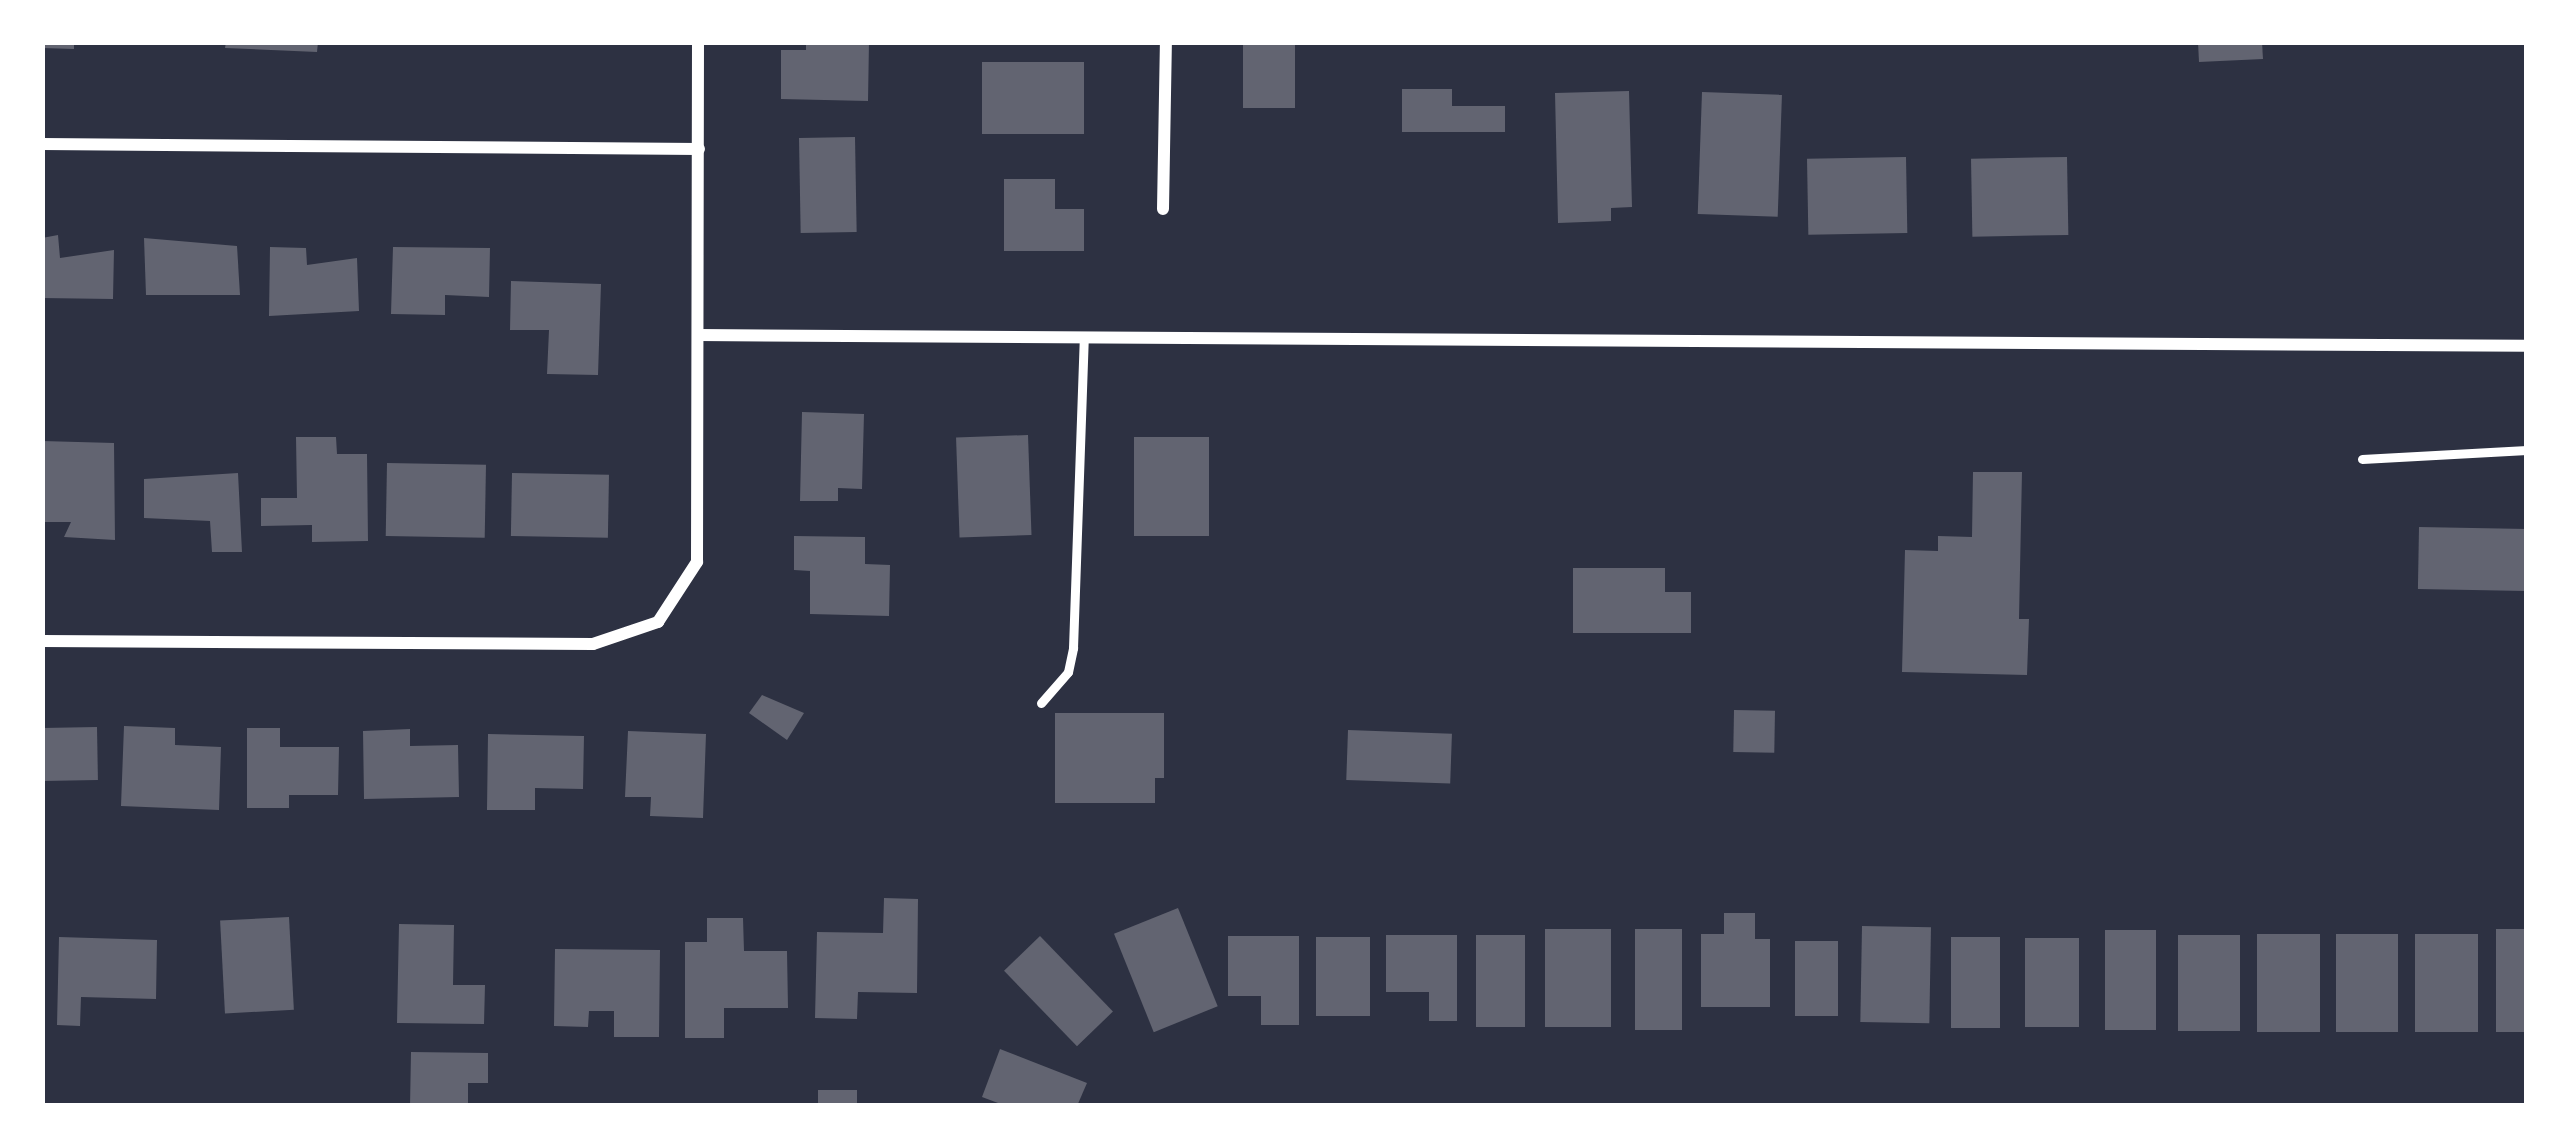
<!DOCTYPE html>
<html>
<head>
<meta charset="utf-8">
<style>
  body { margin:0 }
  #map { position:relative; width:2569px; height:1148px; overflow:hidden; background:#2d3142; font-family:"Nunito Sans",sans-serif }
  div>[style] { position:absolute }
  .building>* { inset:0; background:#626471; transform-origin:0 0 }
  .service>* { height:9px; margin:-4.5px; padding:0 4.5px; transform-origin:4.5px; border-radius:4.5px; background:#fff }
  .minor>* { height:12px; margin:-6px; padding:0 6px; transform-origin:6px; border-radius:6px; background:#fff }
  span { translate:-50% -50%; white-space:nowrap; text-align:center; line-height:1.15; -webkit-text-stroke:12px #fff; paint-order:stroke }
  .frame { position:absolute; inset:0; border:45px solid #fff; pointer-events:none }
</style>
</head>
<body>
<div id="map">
  <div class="building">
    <i style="clip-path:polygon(42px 42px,74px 42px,74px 49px,42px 48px)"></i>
    <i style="clip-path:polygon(226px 42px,318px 42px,317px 52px,225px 48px)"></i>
    <i style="clip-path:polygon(806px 42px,869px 42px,868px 101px,781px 99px,781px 50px,806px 50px)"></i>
    <i style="left:1243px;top:42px;width:52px;height:66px"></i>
    <i style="clip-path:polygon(2198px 42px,2262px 42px,2263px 59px,2199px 62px)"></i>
    <i style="left:982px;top:62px;width:102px;height:72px"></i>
    <i style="clip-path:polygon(1402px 89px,1452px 89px,1452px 106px,1505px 106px,1505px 132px,1402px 132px)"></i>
    <i style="clip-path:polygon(1629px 91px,1632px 207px,1611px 208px,1611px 221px,1558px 223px,1555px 93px)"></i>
    <i style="left:1702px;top:92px;width:80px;height:122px;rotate:2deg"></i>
    <i style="left:855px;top:137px;width:95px;height:56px;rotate:89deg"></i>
    <i style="left:1906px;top:157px;width:76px;height:99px;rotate:89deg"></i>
    <i style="left:2067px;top:157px;width:78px;height:96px;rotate:89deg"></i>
    <i style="clip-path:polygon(1004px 179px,1055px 179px,1055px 209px,1084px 209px,1084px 251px,1004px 251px)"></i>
    <i style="clip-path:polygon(58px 235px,60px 258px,114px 250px,113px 299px,42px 298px,42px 238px)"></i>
    <i style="clip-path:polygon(144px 238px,237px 246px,240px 295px,146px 295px)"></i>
    <i style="clip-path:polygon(270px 247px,306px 248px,307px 265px,357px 258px,359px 311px,269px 316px)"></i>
    <i style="clip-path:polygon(393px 247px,490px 248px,489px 297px,445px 295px,445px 315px,391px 314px)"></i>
    <i style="clip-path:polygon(511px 281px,601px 284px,598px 375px,547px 374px,549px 330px,510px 330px)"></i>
    <i style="clip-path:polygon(802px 412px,864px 414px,862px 489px,838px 488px,838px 501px,800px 501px)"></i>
    <i style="left:1028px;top:435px;width:100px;height:72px;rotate:88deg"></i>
    <i style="clip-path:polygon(296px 437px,336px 437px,337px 454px,367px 454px,368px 541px,312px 542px,312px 525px,261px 526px,261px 498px,297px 498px)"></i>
    <i style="left:1134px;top:437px;width:75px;height:99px"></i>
    <i style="clip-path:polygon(42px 441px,114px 443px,115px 540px,64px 537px,71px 522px,42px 522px)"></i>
    <i style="left:387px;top:463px;width:99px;height:73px;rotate:1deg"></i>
    <i style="clip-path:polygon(1973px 472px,2022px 472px,2019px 619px,2029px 619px,2027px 675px,1902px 672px,1905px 550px,1938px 551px,1938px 536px,1972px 537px)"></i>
    <i style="clip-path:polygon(238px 473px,242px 552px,212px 552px,210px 521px,144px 518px,144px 479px)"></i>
    <i style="left:512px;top:473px;width:97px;height:63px;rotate:1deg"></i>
    <i style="left:2419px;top:527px;width:108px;height:62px;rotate:1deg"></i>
    <i style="clip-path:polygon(794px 536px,865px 537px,865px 564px,890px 565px,889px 616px,810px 614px,810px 571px,794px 570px)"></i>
    <i style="clip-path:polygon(1573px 568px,1665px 568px,1665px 592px,1691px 592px,1691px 633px,1573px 633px)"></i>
    <i style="clip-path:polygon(762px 695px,804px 713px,787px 740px,749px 713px)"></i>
    <i style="left:1734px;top:710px;width:41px;height:42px;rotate:1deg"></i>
    <i style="clip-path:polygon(1055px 713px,1164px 713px,1164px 778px,1155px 778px,1155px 803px,1055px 803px)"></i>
    <i style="clip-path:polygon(124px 726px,175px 728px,175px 745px,221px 747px,219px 810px,121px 806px)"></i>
    <i style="left:97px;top:727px;width:53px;height:55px;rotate:89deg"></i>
    <i style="clip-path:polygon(247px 728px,280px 728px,280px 747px,339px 747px,338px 795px,289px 795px,289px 808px,247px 808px)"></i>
    <i style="clip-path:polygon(410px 729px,410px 746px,458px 745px,459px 797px,364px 799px,363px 731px)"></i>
    <i style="left:1348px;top:730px;width:104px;height:50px;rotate:2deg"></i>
    <i style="clip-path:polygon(628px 731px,706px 734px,703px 818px,650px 816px,651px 797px,625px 797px)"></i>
    <i style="clip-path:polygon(488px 734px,584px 736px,583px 789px,535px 788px,535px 810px,487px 810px)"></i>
    <i style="clip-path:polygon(884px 898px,918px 899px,917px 993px,858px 992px,857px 1019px,815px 1018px,817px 932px,883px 933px)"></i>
    <i style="left:1178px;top:908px;width:106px;height:69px;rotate:68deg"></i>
    <i style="clip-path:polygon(1724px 913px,1755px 913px,1755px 939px,1770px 939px,1770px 1007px,1701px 1007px,1701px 934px,1724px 934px)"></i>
    <i style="left:289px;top:917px;width:93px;height:69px;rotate:87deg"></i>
    <i style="clip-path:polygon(707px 918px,743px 918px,744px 951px,787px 951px,788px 1008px,724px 1008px,724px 1038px,685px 1038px,685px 942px,707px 942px)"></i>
    <i style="clip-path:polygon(399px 924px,454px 925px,453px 985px,485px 985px,484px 1024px,397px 1023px)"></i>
    <i style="left:1862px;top:926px;width:69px;height:96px;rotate:1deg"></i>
    <i style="left:1545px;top:929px;width:66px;height:98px"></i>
    <i style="left:1635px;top:929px;width:47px;height:101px"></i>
    <i style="left:2496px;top:929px;width:31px;height:103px"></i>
    <i style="left:2105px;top:930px;width:51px;height:100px"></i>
    <i style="left:2257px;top:934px;width:63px;height:98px"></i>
    <i style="left:2336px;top:934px;width:62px;height:98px"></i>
    <i style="left:2415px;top:934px;width:63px;height:98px"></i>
    <i style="clip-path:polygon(1386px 935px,1457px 935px,1457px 1021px,1429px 1021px,1429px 992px,1386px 992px)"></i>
    <i style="left:1476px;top:935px;width:49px;height:92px"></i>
    <i style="left:2178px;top:935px;width:62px;height:96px"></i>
    <i style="left:1040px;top:936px;width:105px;height:50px;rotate:46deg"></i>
    <i style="clip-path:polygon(1228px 936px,1299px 936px,1299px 1025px,1261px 1025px,1261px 996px,1228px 996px)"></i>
    <i style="clip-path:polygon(59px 937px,157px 940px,156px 999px,81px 997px,80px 1026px,57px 1025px)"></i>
    <i style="left:1316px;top:937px;width:54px;height:79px"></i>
    <i style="left:1951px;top:937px;width:49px;height:91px"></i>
    <i style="left:2025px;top:938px;width:54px;height:89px"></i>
    <i style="left:1795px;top:941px;width:43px;height:75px"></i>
    <i style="clip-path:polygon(555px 949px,660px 950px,659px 1037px,614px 1037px,614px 1011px,589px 1011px,588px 1027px,554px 1026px)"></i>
    <i style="clip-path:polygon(1000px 1049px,1087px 1083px,1077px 1106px,1006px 1106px,982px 1097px)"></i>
    <i style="clip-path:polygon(411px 1052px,488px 1053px,488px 1083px,468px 1083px,468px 1106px,410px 1106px)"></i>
    <i style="left:818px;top:1090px;width:39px;height:16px"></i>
  </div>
  <div class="service">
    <i style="left:2362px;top:459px;width:165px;rotate:-3.1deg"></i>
    <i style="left:1041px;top:703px;width:41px;rotate:-48.9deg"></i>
    <i style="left:1068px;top:672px;width:25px;rotate:-78deg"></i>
    <i style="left:1073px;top:648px;width:311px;rotate:-88deg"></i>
  </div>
  <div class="minor">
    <i style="left:42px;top:144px;width:657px;rotate:0.44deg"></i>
    <i style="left:1163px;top:209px;width:167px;rotate:-89deg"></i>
    <i style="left:698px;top:335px;width:1829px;rotate:0.34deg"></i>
    <i style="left:42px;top:641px;width:551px;rotate:0.31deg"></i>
    <i style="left:593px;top:644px;width:69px;rotate:-18.7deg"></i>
    <i style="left:658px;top:622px;width:72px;rotate:-57deg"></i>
    <i style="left:697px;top:562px;width:520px;rotate:-89.89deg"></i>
  </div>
  <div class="frame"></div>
</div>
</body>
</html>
